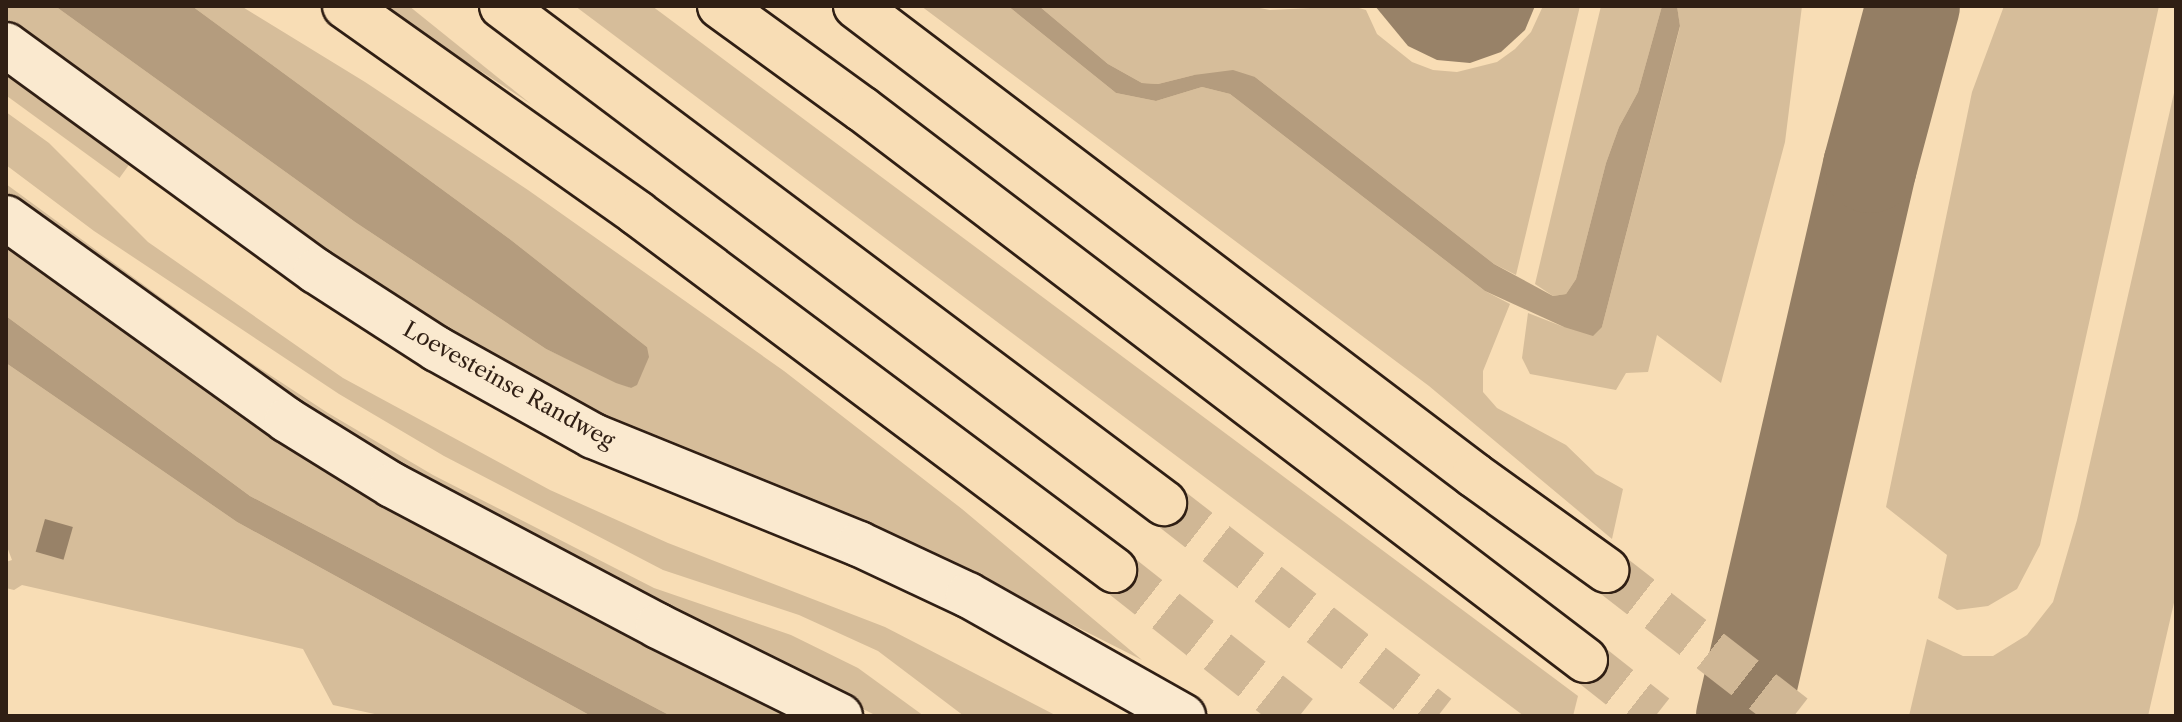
<!DOCTYPE html>
<html>
<head>
<meta charset="utf-8">
<style>
  body { margin:0 }
  #map { position:relative; width:2182px; height:722px; overflow:hidden; background:#f8ddb5; font-family:"Libre Caslon Text",serif }
  div>[style] { position:absolute }
  .green>* { inset:0; background:#d6bd9a; transform-origin:0 0 }
  .water>* { inset:0; background:#b49c7e }
  .taxiway>* { height:94px; margin:-47px; padding:0 47px; transform-origin:47px; border-radius:47px; background:#947e64 }
  .building>* { inset:0; background:#988268; transform-origin:0 0 }
  .highway-tunnel>* { height:44px; margin-top:-22px; transform-origin:0; background:repeating-linear-gradient(90deg,#d0b795 0 44px,transparent 0 66px) }
  .roads { filter:drop-shadow(2px 0 #301f14) drop-shadow(-2px 0 #301f14) drop-shadow(0 2px #301f14) drop-shadow(0 -2px #301f14) }
  .secondary>* { height:44px; margin:-22px; padding:0 22px; transform-origin:22px; border-radius:22px; background:#fae9cf }
  .highway>* { height:44px; margin:-22px; padding:0 22px; transform-origin:22px; border-radius:22px; background:#f8ddb5 }
  span { translate:-50% -50%; white-space:nowrap; text-align:center; line-height:1.15; -webkit-text-stroke:6px #fae9cf; paint-order:stroke }
  .street-label { font-size:22px; color:#301f14 }
  .frame { position:absolute; inset:0; border:8px solid #301f14; pointer-events:none }
</style>
</head>
<body>
<div id="map">
  <div class="green">
    <i style="clip-path:polygon(6px 6px,55px 6px,355px 222px,546px 349px,631px 388px,647px 347px,511px 240px,192px 6px,241px 6px,365px 82px,528px 190px,784px 371px,962px 509px,1142px 660px,911px 543px,627px 429px,533px 382px,331px 259px,6px 24px)"></i>
    <i style="clip-path:polygon(381px 6px,409px 6px,531px 104px)"></i>
    <i style="clip-path:polygon(575px 6px,652px 6px,1578px 696px,1573px 716px,1524px 716px)"></i>
    <i style="clip-path:polygon(921px 6px,1008px 6px,1116px 93px,1156px 101px,1202px 87px,1230px 94px,1485px 291px,1510px 304px,1483px 371px,1483px 392px,1497px 408px,1566px 445px,1596px 474px,1623px 489px,1612px 539px,1429px 386px)"></i>
    <i style="clip-path:polygon(1039px 6px,1249px 6px,1270px 10px,1352px 6px,1366px 10px,1377px 34px,1412px 62px,1433px 70px,1457px 72px,1497px 62px,1515px 49px,1531px 32px,1543px 6px,1580px 6px,1516px 275px,1494px 264px,1255px 77px,1194px 75px,1158px 84px,1142px 83px,1108px 64px)"></i>
    <i style="clip-path:polygon(1601px 6px,1662px 6px,1638px 92px,1619px 127px,1606px 163px,1576px 279px,1566px 294px,1553px 296px,1535px 284px)"></i>
    <i style="clip-path:polygon(1677px 6px,1802px 6px,1785px 142px,1721px 383px,1657px 335px,1648px 372px,1626px 373px,1616px 390px,1530px 374px,1522px 358px,1528px 313px,1564px 327px,1602px 327px,1680px 27px)"></i>
    <i style="clip-path:polygon(2004px 6px,2159px 6px,2040px 545px,2017px 589px,1988px 606px,1957px 610px,1938px 598px,1947px 555px,1886px 507px,1972px 92px)"></i>
    <i style="left:6px;top:67px;width:157px;height:23px;rotate:36deg"></i>
    <i style="clip-path:polygon(2176px 84px,2176px 594px,2148px 716px,1909px 716px,1927px 639px,1963px 656px,1993px 656px,2027px 635px,2053px 602px,2077px 520px)"></i>
    <i style="clip-path:polygon(6px 112px,49px 143px,148px 242px,343px 378px,550px 490px,668px 543px,885px 627px,1057px 716px,964px 716px,878px 651px,799px 615px,663px 570px,444px 456px,339px 394px,94px 231px,6px 165px)"></i>
    <i style="clip-path:polygon(6px 184px,238px 354px,328px 413px,433px 475px,654px 588px,791px 635px,858px 668px,924px 716px,877px 716px,649px 602px,322px 424px,6px 200px)"></i>
    <i style="clip-path:polygon(6px 243px,809px 716px,671px 716px,250px 496px,6px 316px)"></i>
    <i style="clip-path:polygon(6px 363px,237px 522px,591px 716px,384px 716px,333px 705px,303px 649px,22px 585px,14px 590px,6px 588px,6px 562px,12px 560px,6px 544px)"></i>
  </div>
  <div class="water">
    <i style="clip-path:polygon(55px 6px,192px 6px,511px 240px,647px 347px,649px 357px,637px 385px,631px 388px,616px 383px,546px 349px,355px 222px)"></i>
    <i style="clip-path:polygon(1008px 6px,1039px 6px,1108px 64px,1142px 83px,1158px 84px,1194px 75px,1233px 70px,1255px 77px,1494px 264px,1553px 296px,1566px 294px,1576px 279px,1606px 163px,1619px 127px,1638px 92px,1662px 6px,1677px 6px,1680px 26px,1602px 327px,1593px 336px,1564px 327px,1485px 291px,1230px 94px,1202px 87px,1156px 101px,1116px 93px)"></i>
    <i style="clip-path:polygon(6px 316px,250px 496px,671px 716px,591px 716px,237px 522px,6px 363px)"></i>
  </div>
  <div class="taxiway">
    <i style="left:1743px;top:716px;width:564px;rotate:-77deg"></i>
    <i style="left:1870px;top:166px;width:166px;rotate:-75deg"></i>
  </div>
  <div class="building">
    <i style="clip-path:polygon(1375px 6px,1535px 6px,1525px 30px,1501px 52px,1470px 63px,1437px 60px,1408px 46px)"></i>
    <i style="left:45px;top:519px;width:29px;height:34px;rotate:16deg"></i>
  </div>
  <div class="highway-tunnel">
    <i style="left:1164px;top:503px;width:347px;rotate:37.9deg"></i>
    <i style="left:1114px;top:570px;width:236px;rotate:38.3deg"></i>
    <i style="left:1606px;top:570px;width:238px;rotate:37.8deg"></i>
    <i style="left:1585px;top:660px;width:90px;rotate:38.3deg"></i>
  </div>
  <div class="roads">
    <div class="secondary">
      <i style="left:6px;top:45px;width:384px;rotate:36.1deg"></i>
      <i style="left:316px;top:271px;width:144px;rotate:32.8deg"></i>
      <i style="left:437px;top:349px;width:179px;rotate:29.1deg"></i>
      <i style="left:593px;top:436px;width:287px;rotate:22.1deg"></i>
      <i style="left:859px;top:544px;width:120px;rotate:25.1deg"></i>
      <i style="left:968px;top:595px;width:247px;rotate:29.4deg"></i>
      <i style="left:6px;top:218px;width:346px;rotate:35.7deg"></i>
      <i style="left:287px;top:420px;width:123px;rotate:31.8deg"></i>
      <i style="left:392px;top:485px;width:301px;rotate:27.9deg"></i>
      <i style="left:658px;top:626px;width:203px;rotate:26.3deg"></i>
    </div>
    <div class="highway">
      <i style="left:345px;top:6px;width:358px;rotate:35.3deg"></i>
      <i style="left:637px;top:213px;width:596px;rotate:36.81deg"></i>
      <i style="left:502px;top:6px;width:828px;rotate:36.9deg"></i>
      <i style="left:720px;top:6px;width:175px;rotate:36deg"></i>
      <i style="left:862px;top:109px;width:909px;rotate:37.31deg"></i>
      <i style="left:856px;top:6px;width:776px;rotate:37.19deg"></i>
      <i style="left:1474px;top:475px;width:163px;rotate:35.7deg"></i>
    </div>
  </div>
  <div class="street-label">
    <span style="left:509px;top:385px;rotate:29deg">Loevesteinse Randweg</span>
  </div>
  <div class="frame"></div>
</div>
</body>
</html>
